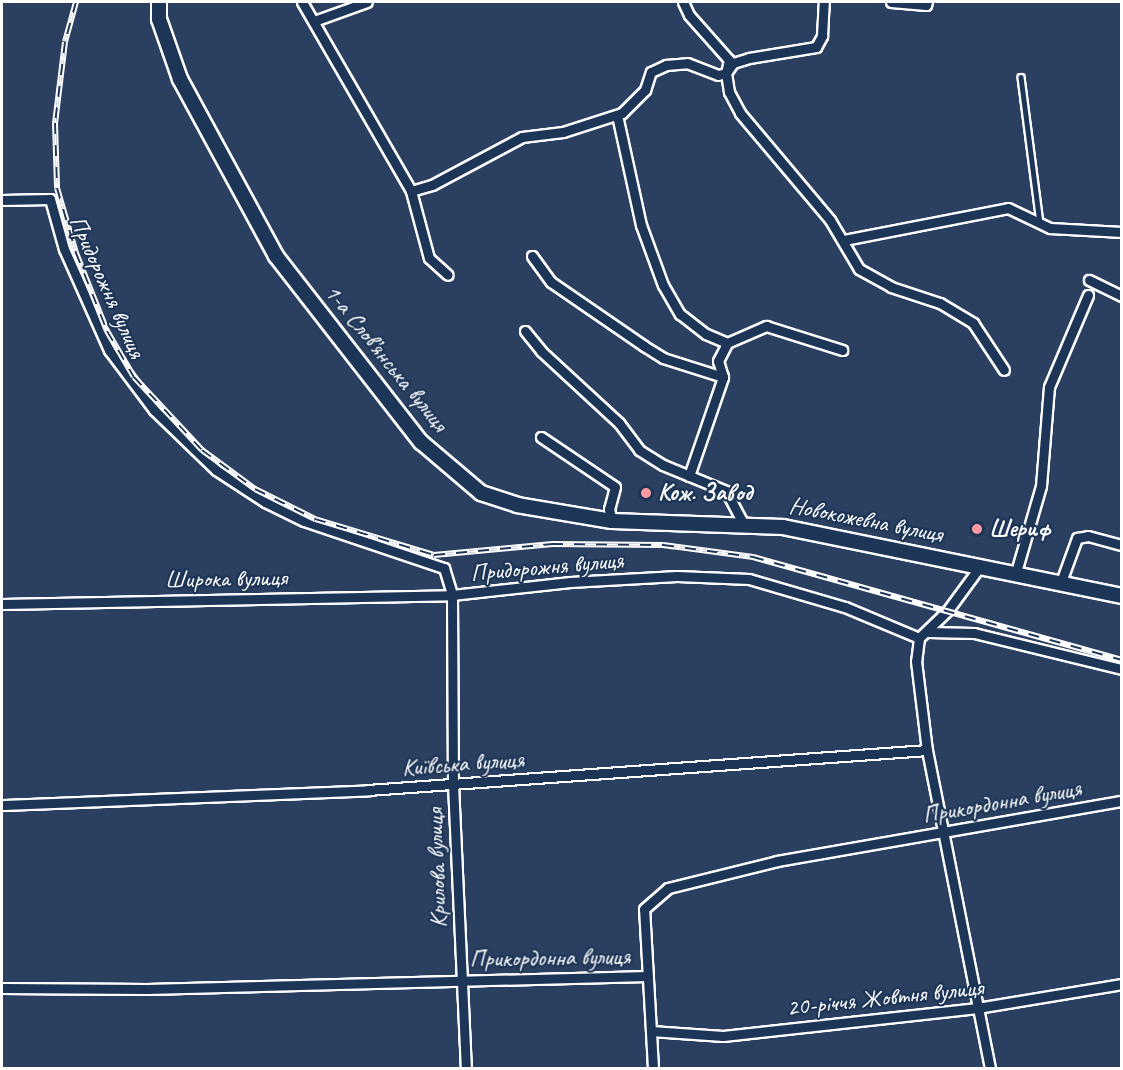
<!DOCTYPE html>
<html>
<head>
<meta charset="utf-8">
<style>
  body { margin:0 }
  #map { position:relative; width:1123px; height:1070px; overflow:hidden; background:#2b3f61; font-family:Caveat,sans-serif }
  div>[style] { position:absolute }
  .roads { filter:drop-shadow(2px 0 #fff) drop-shadow(-2px 0 #fff) drop-shadow(0 2px #fff) drop-shadow(0 -2px #fff) }
  .lane>* { height:4.5px; margin:-2.25px; padding:0 2.25px; transform-origin:2.25px; border-radius:2.25px; background:#1d3557 }
  .street>* { height:9px; margin:-4.5px; padding:0 4.5px; transform-origin:4.5px; border-radius:4.5px; background:#1d3557 }
  .secondary>* { height:14px; margin:-7px; padding:0 7px; transform-origin:7px; border-radius:7px; background:#1d3557 }
  .rail>* { height:6px; margin-top:-3px; transform-origin:0; background:repeating-linear-gradient(90deg,#1d3557 0 11px,#fff 0 22px); box-sizing:border-box; border-block:2px solid #fff }
  .dots>* { width:16px; height:16px; translate:-50% -50%; box-sizing:border-box; border:3px solid #1d3557; border-radius:50% }
  span { translate:-50% -50%; white-space:nowrap; text-align:center; line-height:1.15; -webkit-text-stroke:4.5px #1d3557; paint-order:stroke }
  .street-label { font-size:24px; color:#fff }
  .poi-label { font-size:24px; color:#fff; font-weight:700 }
  .left { translate:0 -50%; text-align:left }
  .frame { position:absolute; inset:0; border:3px solid #fff; pointer-events:none }
</style>
</head>
<body>
<div id="map">
  <div class="roads">
    <div class="lane">
      <i style="left:1021px;top:77px;width:147px;rotate:82.6deg"></i>
    </div>
    <div class="street">
      <i style="left:302px;top:2px;width:218px;rotate:60deg"></i>
      <i style="left:411px;top:191px;width:69px;rotate:75deg"></i>
      <i style="left:429px;top:258px;width:25px;rotate:42deg"></i>
      <i style="left:683px;top:2px;width:14px;rotate:65deg"></i>
      <i style="left:689px;top:15px;width:60px;rotate:48.4deg"></i>
      <i style="left:729px;top:60px;width:13px;rotate:103deg"></i>
      <i style="left:726px;top:73px;width:19px;rotate:81deg"></i>
      <i style="left:729px;top:92px;width:24px;rotate:62deg"></i>
      <i style="left:740px;top:113px;width:140px;rotate:49.9deg"></i>
      <i style="left:830px;top:220px;width:57px;rotate:59.4deg"></i>
      <i style="left:859px;top:269px;width:37px;rotate:29deg"></i>
      <i style="left:891px;top:287px;width:52px;rotate:18.1deg"></i>
      <i style="left:940px;top:303px;width:39px;rotate:31deg"></i>
      <i style="left:973px;top:323px;width:56px;rotate:56.6deg"></i>
      <i style="left:891px;top:2px;width:35px;rotate:5deg"></i>
      <i style="left:926px;top:5px;width:3px;rotate:-72deg"></i>
      <i style="left:314px;top:21px;width:56px;rotate:-19.7deg"></i>
      <i style="left:617px;top:115px;width:113px;rotate:77.7deg"></i>
      <i style="left:641px;top:225px;width:64px;rotate:69.9deg"></i>
      <i style="left:663px;top:285px;width:34px;rotate:60deg"></i>
      <i style="left:680px;top:314px;width:33px;rotate:38deg"></i>
      <i style="left:706px;top:334px;width:23px;rotate:23deg"></i>
      <i style="left:411px;top:191px;width:22px;rotate:-16deg"></i>
      <i style="left:432px;top:185px;width:102px;rotate:-28.1deg"></i>
      <i style="left:522px;top:137px;width:41px;rotate:-7deg"></i>
      <i style="left:563px;top:132px;width:62px;rotate:-17.9deg"></i>
      <i style="left:622px;top:113px;width:33px;rotate:-45deg"></i>
      <i style="left:645px;top:90px;width:19px;rotate:-72deg"></i>
      <i style="left:651px;top:72px;width:17px;rotate:-25deg"></i>
      <i style="left:666px;top:65px;width:21px;rotate:-5deg"></i>
      <i style="left:687px;top:63px;width:33px;rotate:21deg"></i>
      <i style="left:718px;top:75px;width:8px;rotate:-14deg"></i>
      <i style="left:726px;top:73px;width:12px;rotate:-55deg"></i>
      <i style="left:733px;top:63px;width:17px;rotate:-17deg"></i>
      <i style="left:749px;top:58px;width:68px;rotate:-9.3deg"></i>
      <i style="left:816px;top:47px;width:13px;rotate:-61deg"></i>
      <i style="left:822px;top:36px;width:34px;rotate:-87deg"></i>
      <i style="left:2px;top:200px;width:48px;rotate:-1.2deg"></i>
      <i style="left:50px;top:199px;width:52px;rotate:74.4deg"></i>
      <i style="left:64px;top:249px;width:111px;rotate:66deg"></i>
      <i style="left:109px;top:350px;width:75px;rotate:53.1deg"></i>
      <i style="left:154px;top:410px;width:86px;rotate:44.1deg"></i>
      <i style="left:216px;top:470px;width:59px;rotate:33.1deg"></i>
      <i style="left:265px;top:502px;width:43px;rotate:26deg"></i>
      <i style="left:304px;top:521px;width:148px;rotate:18.6deg"></i>
      <i style="left:444px;top:568px;width:28px;rotate:73deg"></i>
      <i style="left:452px;top:595px;width:189px;rotate:89.7deg"></i>
      <i style="left:453px;top:784px;width:284px;rotate:87.4deg"></i>
      <i style="left:844px;top:240px;width:167px;rotate:-11deg"></i>
      <i style="left:1008px;top:208px;width:47px;rotate:25.5deg"></i>
      <i style="left:1050px;top:228px;width:72px;rotate:3.2deg"></i>
      <i style="left:532px;top:256px;width:32px;rotate:54deg"></i>
      <i style="left:551px;top:282px;width:113px;rotate:34.5deg"></i>
      <i style="left:644px;top:346px;width:22px;rotate:32deg"></i>
      <i style="left:663px;top:358px;width:63px;rotate:17.6deg"></i>
      <i style="left:1089px;top:280px;width:37px;rotate:26deg"></i>
      <i style="left:525px;top:331px;width:26px;rotate:51deg"></i>
      <i style="left:541px;top:351px;width:106px;rotate:42.7deg"></i>
      <i style="left:619px;top:423px;width:34px;rotate:53deg"></i>
      <i style="left:639px;top:450px;width:28px;rotate:32deg"></i>
      <i style="left:663px;top:465px;width:68px;rotate:22.4deg"></i>
      <i style="left:726px;top:491px;width:36px;rotate:62deg"></i>
      <i style="left:541px;top:437px;width:89px;rotate:34deg"></i>
      <i style="left:615px;top:487px;width:23px;rotate:105deg"></i>
      <i style="left:609px;top:509px;width:12px;rotate:76deg"></i>
      <i style="left:689px;top:476px;width:105px;rotate:-71deg"></i>
      <i style="left:723px;top:377px;width:17px;rotate:-107deg"></i>
      <i style="left:718px;top:361px;width:20px;rotate:-63deg"></i>
      <i style="left:727px;top:343px;width:43px;rotate:-23.6deg"></i>
      <i style="left:766px;top:326px;width:80px;rotate:17.5deg"></i>
      <i style="left:1016px;top:572px;width:90px;rotate:-73.8deg"></i>
      <i style="left:1041px;top:486px;width:99px;rotate:-85.4deg"></i>
      <i style="left:1049px;top:387px;width:100px;rotate:-67deg"></i>
      <i style="left:1061px;top:582px;width:47px;rotate:-70deg"></i>
      <i style="left:1077px;top:538px;width:11px;rotate:-10deg"></i>
      <i style="left:1088px;top:536px;width:35px;rotate:15deg"></i>
      <i style="left:2px;top:604px;width:450px;rotate:-1.1deg"></i>
      <i style="left:452px;top:595px;width:119px;rotate:-6.3deg"></i>
      <i style="left:570px;top:582px;width:107px;rotate:-3.2deg"></i>
      <i style="left:677px;top:576px;width:72px;rotate:2.4deg"></i>
      <i style="left:749px;top:579px;width:100px;rotate:16.3deg"></i>
      <i style="left:845px;top:607px;width:80px;rotate:22.7deg"></i>
      <i style="left:919px;top:638px;width:40px;rotate:-44deg"></i>
      <i style="left:948px;top:610px;width:56px;rotate:-53.7deg"></i>
      <i style="left:928px;top:632px;width:46px;rotate:1.2deg"></i>
      <i style="left:974px;top:633px;width:152px;rotate:13.7deg"></i>
      <i style="left:919px;top:638px;width:23px;rotate:97deg"></i>
      <i style="left:916px;top:661px;width:90px;rotate:83deg"></i>
      <i style="left:927px;top:750px;width:324px;rotate:78.8deg"></i>
      <i style="left:2px;top:805px;width:366px;rotate:-2.3deg"></i>
      <i style="left:368px;top:790px;width:560px;rotate:-4.09deg"></i>
      <i style="left:2px;top:988px;width:145px;rotate:0.4deg"></i>
      <i style="left:147px;top:989px;width:501px;rotate:-1.49deg"></i>
      <i style="left:651px;top:1031px;width:72px;rotate:4deg"></i>
      <i style="left:723px;top:1036px;width:256px;rotate:-6.3deg"></i>
      <i style="left:977px;top:1008px;width:147px;rotate:-9.4deg"></i>
      <i style="left:653px;top:1068px;width:159px;rotate:-93.2deg"></i>
      <i style="left:644px;top:909px;width:32px;rotate:-41deg"></i>
      <i style="left:668px;top:888px;width:112px;rotate:-13.9deg"></i>
      <i style="left:777px;top:861px;width:350px;rotate:-9.9deg"></i>
    </div>
    <div class="secondary">
      <i style="left:159px;top:2px;width:17px;rotate:90deg"></i>
      <i style="left:159px;top:19px;width:64px;rotate:70.7deg"></i>
      <i style="left:180px;top:79px;width:201px;rotate:61.5deg"></i>
      <i style="left:276px;top:256px;width:236px;rotate:52.1deg"></i>
      <i style="left:421px;top:442px;width:79px;rotate:40.4deg"></i>
      <i style="left:481px;top:493px;width:38px;rotate:18deg"></i>
      <i style="left:517px;top:505px;width:96px;rotate:9.6deg"></i>
      <i style="left:612px;top:521px;width:171px;rotate:2deg"></i>
      <i style="left:783px;top:527px;width:346px;rotate:11.5deg"></i>
    </div>
  </div>
  <div class="rail">
    <i style="left:76px;top:2px;width:41px;rotate:105.4deg"></i>
    <i style="left:65px;top:42px;width:82px;rotate:97deg"></i>
    <i style="left:55px;top:123px;width:65px;rotate:88.2deg"></i>
    <i style="left:57px;top:188px;width:68px;rotate:73.7deg"></i>
    <i style="left:76px;top:253px;width:84px;rotate:68.3deg"></i>
    <i style="left:107px;top:331px;width:53px;rotate:59.6deg"></i>
    <i style="left:134px;top:377px;width:100px;rotate:47deg"></i>
    <i style="left:202px;top:450px;width:66px;rotate:36.3deg"></i>
    <i style="left:255px;top:489px;width:67px;rotate:26.6deg"></i>
    <i style="left:315px;top:519px;width:124px;rotate:16.8deg"></i>
    <i style="left:434px;top:555px;width:119px;rotate:-5.3deg"></i>
    <i style="left:552px;top:544px;width:111px;rotate:0.5deg"></i>
    <i style="left:663px;top:545px;width:91px;rotate:7.6deg"></i>
    <i style="left:753px;top:557px;width:383px;rotate:15.6deg"></i>
  </div>
  <div class="dots">
    <i style="left:646px;top:493px;background:#ff9aa2"></i>
    <i style="left:977px;top:529px;background:#ff9aa2"></i>
  </div>
  <div class="street-label">
    <span style="left:107px;top:287px;rotate:66deg">Придорожня вулиця</span>
    <span style="left:386px;top:358px;rotate:51deg">1-а Слов’янська вулиця</span>
    <span style="left:866px;top:520px;rotate:11deg">Новокожевна вулиця</span>
    <span style="left:547px;top:567px;rotate:-5deg">Придорожня вулиця</span>
    <span style="left:226px;top:579px;rotate:-1deg">Широка вулиця</span>
    <span style="left:463px;top:764px;rotate:-4deg">Київська вулиця</span>
    <span style="left:1002px;top:802px;rotate:-10deg">Прикордонна вулиця</span>
    <span style="left:437px;top:868px;rotate:-92deg">Крилова вулиця</span>
    <span style="left:550px;top:958px;rotate:-1deg">Прикордонна вулиця</span>
    <span style="left:885px;top:998px;rotate:-6deg">20-річчя Жовтня вулиця</span>
  </div>
  <div class="poi-label">
    <span class="left" style="left:658px;top:493px">Кож. Завод</span>
    <span class="left" style="left:989px;top:529px">Шериф</span>
  </div>
  <div class="frame"></div>
</div>
</body>
</html>
